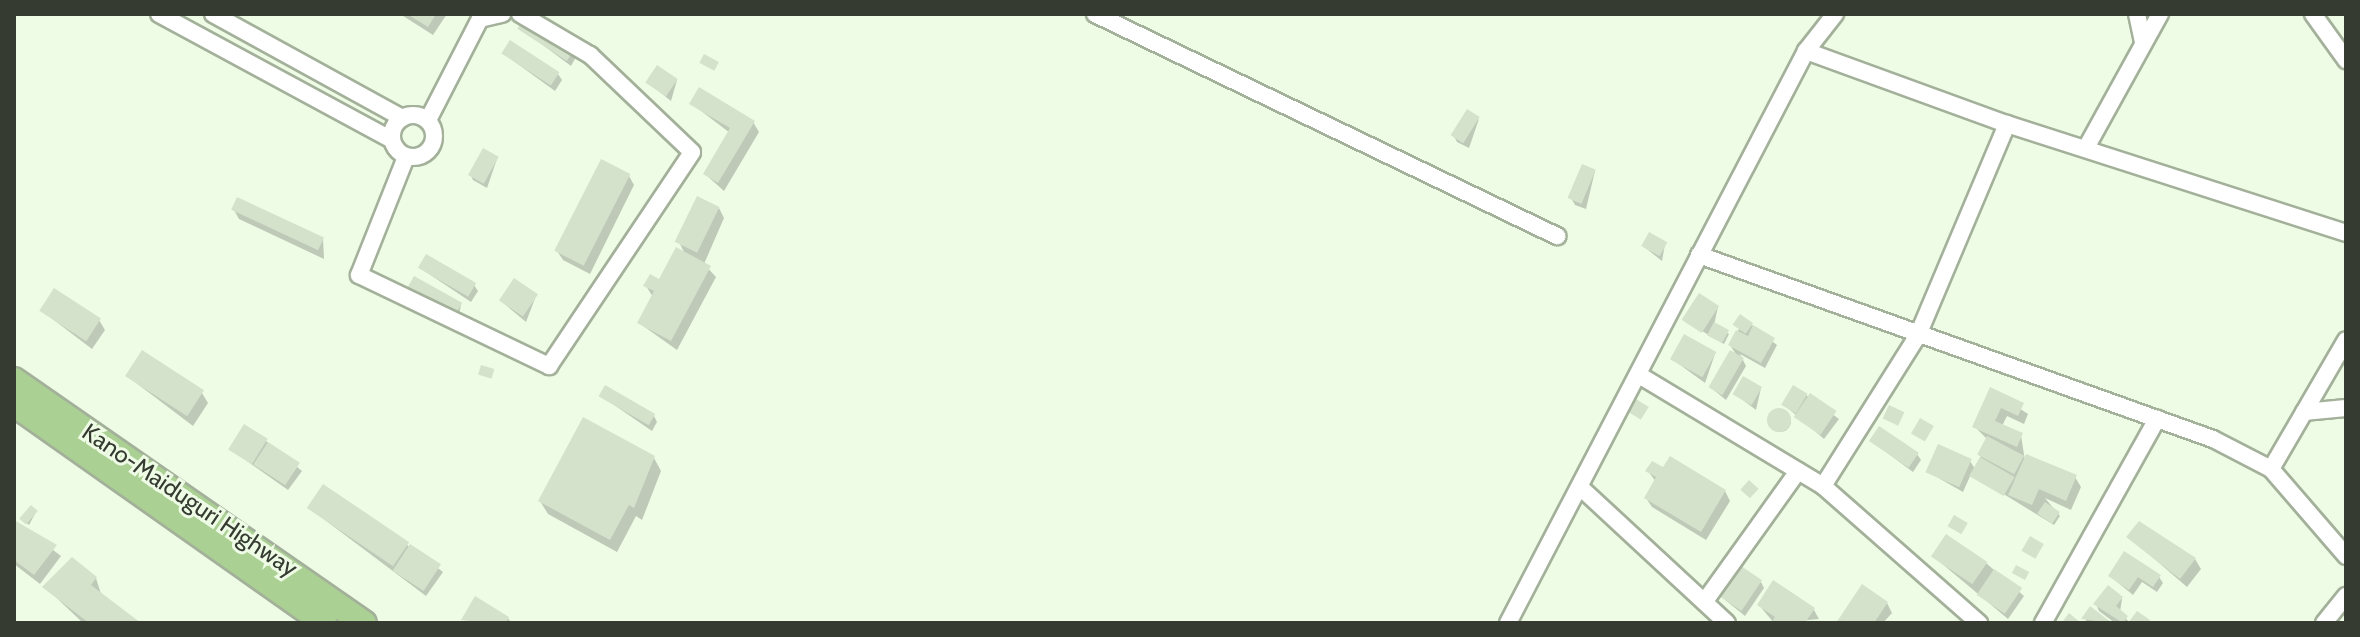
<!DOCTYPE html>
<html>
<head>
<meta charset="utf-8">
<style>
  body { margin:0 }
  #map { position:relative; width:2360px; height:637px; overflow:hidden; background:#eefce6; font-family:Cabin,sans-serif }
  div>[style] { position:absolute }
  .shadow>* { inset:0; background:#0003 }
  .round { border-radius:50% }
  .building>* { inset:0; background:#d4e2cc; transform-origin:0 0 }
  .roads { filter:drop-shadow(2px 0 #a3b09a) drop-shadow(-2px 0 #a3b09a) drop-shadow(0 2px #a3b09a) drop-shadow(0 -2px #a3b09a) }
  .minor>* { height:16px; margin:-8px; padding:0 8px; transform-origin:8px; border-radius:8px; background:#fff }
  .minor>.ring { margin:-8px; padding:0; box-sizing:content-box; background:none; border:16px solid #fff; border-radius:50% }
  .highway>* { height:24px; margin:-12px; padding:0 12px; transform-origin:12px; border-radius:12px; background:#abd093 }
  span { translate:-50% -50%; white-space:nowrap; text-align:center; line-height:1.15; -webkit-text-stroke:6px #eefce6; paint-order:stroke }
  .street-label { font-size:24px; color:#363b32 }
  .frame { position:absolute; inset:0; border:16px solid #363b32; pointer-events:none }
</style>
</head>
<body>
<div id="map">
  <div class="shadow">
    <i style="clip-path:polygon(400px 14px,447px 14px,433px 35px)"></i>
    <i style="clip-path:polygon(520px 28px,573px 51px,576px 57px,571px 66px)"></i>
    <i style="clip-path:polygon(504px 54px,558px 74px,562px 80px,555px 91px)"></i>
    <i style="clip-path:polygon(677px 80px,671px 101px,647px 82px)"></i>
    <i style="clip-path:polygon(692px 104px,753px 122px,759px 132px,724px 191px,705px 174px,730px 133px)"></i>
    <i style="clip-path:polygon(1479px 119px,1469px 148px,1457px 142px,1454px 136px)"></i>
    <i style="clip-path:polygon(497px 159px,487px 188px,473px 180px,470px 174px)"></i>
    <i style="clip-path:polygon(1595px 171px,1586px 209px,1575px 205px,1571px 198px)"></i>
    <i style="clip-path:polygon(629px 176px,634px 185px,590px 274px,563px 260px,557px 251px)"></i>
    <i style="clip-path:polygon(719px 208px,724px 218px,704px 264px,716px 277px,677px 350px,639px 323px,653px 297px,646px 286px,660px 281px,685px 254px,679px 242px)"></i>
    <i style="clip-path:polygon(234px 210px,323px 239px,324px 259px,239px 219px)"></i>
    <i style="clip-path:polygon(1665px 244px,1662px 261px,1643px 246px)"></i>
    <i style="clip-path:polygon(420px 268px,474px 285px,478px 291px,471px 302px)"></i>
    <i style="clip-path:polygon(415px 279px,461px 304px,458px 322px)"></i>
    <i style="clip-path:polygon(536px 296px,526px 322px,501px 301px)"></i>
    <i style="clip-path:polygon(1718px 307px,1714px 325px,1729px 334px,1724px 344px,1685px 321px)"></i>
    <i style="clip-path:polygon(42px 311px,99px 320px,105px 330px,92px 349px)"></i>
    <i style="clip-path:polygon(1752px 325px,1777px 345px,1765px 368px,1740px 354px,1746px 366px,1726px 400px,1710px 387px,1737px 356px,1730px 345px,1739px 329px)"></i>
    <i style="clip-path:polygon(1715px 354px,1705px 383px,1672px 359px)"></i>
    <i style="clip-path:polygon(127px 376px,202px 393px,208px 403px,193px 426px)"></i>
    <i style="clip-path:polygon(1761px 388px,1756px 410px,1735px 394px)"></i>
    <i style="clip-path:polygon(1992px 390px,2028px 414px,2024px 424px,2007px 416px,2002px 426px,2021px 435px,2025px 461px,2075px 477px,2081px 487px,2071px 510px,2045px 498px,2060px 516px,2054px 525px,1971px 474px,1963px 492px,1928px 472px,1970px 461px,1975px 469px,1988px 440px,1975px 427px)"></i>
    <i style="clip-path:polygon(1806px 395px,1839px 419px,1824px 439px,1783px 404px)"></i>
    <i style="clip-path:polygon(601px 396px,654px 416px,657px 422px,652px 431px)"></i>
    <i class="round" style="left:1769px;top:410px;width:22px;height:22px"></i>
    <i style="clip-path:polygon(266px 441px,302px 471px,288px 490px,230px 449px)"></i>
    <i style="clip-path:polygon(1871px 441px,1917px 454px,1921px 460px,1913px 472px)"></i>
    <i style="clip-path:polygon(654px 458px,661px 471px,642px 520px,636px 516px,617px 552px,548px 514px,540px 501px)"></i>
    <i style="clip-path:polygon(1648px 471px,1725px 491px,1730px 501px,1706px 540px,1652px 507px,1646px 498px,1656px 482px)"></i>
    <i style="clip-path:polygon(309px 508px,407px 545px,443px 572px,426px 596px)"></i>
    <i style="clip-path:polygon(36px 512px,29px 525px,24px 521px)"></i>
    <i style="clip-path:polygon(14px 520px,61px 556px,40px 584px,14px 564px)"></i>
    <i style="clip-path:polygon(2129px 537px,2195px 559px,2201px 569px,2187px 587px)"></i>
    <i style="clip-path:polygon(1934px 557px,1986px 563px,2024px 596px,2008px 619px)"></i>
    <i style="clip-path:polygon(2110px 576px,2159px 577px,2163px 583px,2157px 592px,2142px 582px,2133px 595px)"></i>
    <i style="clip-path:polygon(96px 578px,101px 594px,138px 623px,83px 623px,45px 587px)"></i>
    <i style="clip-path:polygon(1761px 582px,1764px 588px,1745px 616px,1719px 595px)"></i>
    <i style="clip-path:polygon(2108px 588px,2122px 599px,2120px 612px,2130px 623px,2115px 623px,2099px 611px,2096px 604px)"></i>
    <i style="clip-path:polygon(1887px 603px,1892px 613px,1883px 623px,1840px 623px)"></i>
    <i style="clip-path:polygon(1759px 605px,1814px 610px,1819px 619px,1774px 623px)"></i>
    <i style="clip-path:polygon(2090px 609px,2109px 623px,2085px 623px)"></i>
    <i style="clip-path:polygon(508px 618px,511px 623px,463px 620px)"></i>
  </div>
  <div class="building">
    <i style="clip-path:polygon(407px 14px,436px 14px,428px 27px)"></i>
    <i style="left:525px;top:17px;width:59px;height:14px;rotate:33deg"></i>
    <i style="left:510px;top:40px;width:59px;height:16px;rotate:33deg"></i>
    <i style="left:704px;top:54px;width:17px;height:10px;rotate:28deg"></i>
    <i style="left:657px;top:65px;width:25px;height:21px;rotate:34deg"></i>
    <i style="clip-path:polygon(699px 87px,755px 121px,718px 183px,703px 174px,730px 128px,689px 104px)"></i>
    <i style="left:1467px;top:109px;width:15px;height:31px;rotate:32deg"></i>
    <i style="left:483px;top:148px;width:18px;height:31px;rotate:29deg"></i>
    <i style="left:601px;top:159px;width:33px;height:103px;rotate:27deg"></i>
    <i style="left:1582px;top:164px;width:15px;height:37px;rotate:23deg"></i>
    <i style="left:697px;top:196px;width:25px;height:51px;rotate:26deg"></i>
    <i style="left:237px;top:197px;width:96px;height:14px;rotate:25deg"></i>
    <i style="left:1649px;top:232px;width:21px;height:16px;rotate:29deg"></i>
    <i style="clip-path:polygon(676px 247px,711px 266px,671px 341px,637px 323px,654px 291px,643px 286px,650px 274px,659px 279px)"></i>
    <i style="left:426px;top:254px;width:58px;height:16px;rotate:30deg"></i>
    <i style="left:414px;top:276px;width:55px;height:16px;rotate:29deg"></i>
    <i style="left:514px;top:278px;width:29px;height:27px;rotate:34deg"></i>
    <i style="left:54px;top:288px;width:56px;height:27px;rotate:33deg"></i>
    <i style="left:1699px;top:293px;width:24px;height:32px;rotate:33deg"></i>
    <i style="left:1740px;top:314px;width:16px;height:13px;rotate:35deg"></i>
    <i style="left:1714px;top:322px;width:17px;height:15px;rotate:28deg"></i>
    <i style="clip-path:polygon(1753px 325px,1775px 338px,1761px 363px,1728px 345px,1736px 330px,1748px 336px)"></i>
    <i style="left:1684px;top:334px;width:37px;height:29px;rotate:29deg"></i>
    <i style="left:142px;top:350px;width:74px;height:31px;rotate:33deg"></i>
    <i style="left:1730px;top:350px;width:16px;height:43px;rotate:30deg"></i>
    <i style="left:481px;top:365px;width:14px;height:10px;rotate:17deg"></i>
    <i style="left:1743px;top:376px;width:22px;height:21px;rotate:30deg"></i>
    <i style="left:605px;top:385px;width:58px;height:13px;rotate:30deg"></i>
    <i style="left:1793px;top:385px;width:17px;height:23px;rotate:31deg"></i>
    <i style="clip-path:polygon(1990px 387px,2024px 403px,2018px 416px,2001px 408px,1995px 421px,2023px 433px,2017px 447px,1972px 427px)"></i>
    <i style="left:1810px;top:393px;width:32px;height:29px;rotate:34deg"></i>
    <i style="left:1636px;top:399px;width:15px;height:15px;rotate:32deg"></i>
    <i style="left:1889px;top:405px;width:17px;height:15px;rotate:25deg"></i>
    <i class="round" style="left:1767px;top:408px;width:24px;height:24px"></i>
    <i style="clip-path:polygon(583px 417px,655px 456px,634px 508px,629px 505px,610px 540px,538px 501px)"></i>
    <i style="left:1920px;top:418px;width:16px;height:18px;rotate:30deg"></i>
    <i style="left:244px;top:424px;width:28px;height:30px;rotate:32deg"></i>
    <i style="left:1879px;top:426px;width:48px;height:18px;rotate:34deg"></i>
    <i style="left:1987px;top:436px;width:42px;height:21px;rotate:28deg"></i>
    <i style="left:268px;top:442px;width:38px;height:27px;rotate:33deg"></i>
    <i style="left:1938px;top:444px;width:37px;height:31px;rotate:24deg"></i>
    <i style="clip-path:polygon(2026px 454px,2077px 475px,2066px 501px,2039px 489px,2032px 505px,2008px 495px)"></i>
    <i style="clip-path:polygon(1670px 456px,1726px 490px,1701px 532px,1644px 498px,1656px 477px,1645px 471px,1652px 461px,1663px 467px)"></i>
    <i style="left:1980px;top:457px;width:40px;height:22px;rotate:30deg"></i>
    <i style="left:1749px;top:480px;width:13px;height:13px;rotate:42deg"></i>
    <i style="left:323px;top:484px;width:104px;height:29px;rotate:34deg"></i>
    <i style="left:2045px;top:502px;width:18px;height:14px;rotate:34deg"></i>
    <i style="left:31px;top:505px;width:9px;height:18px;rotate:41deg"></i>
    <i style="left:1954px;top:515px;width:16px;height:13px;rotate:30deg"></i>
    <i style="clip-path:polygon(14px 520px,57px 545px,34px 575px,14px 560px)"></i>
    <i style="clip-path:polygon(2139px 521px,2196px 558px,2180px 579px,2126px 537px)"></i>
    <i style="left:1946px;top:534px;width:50px;height:27px;rotate:34deg"></i>
    <i style="left:2030px;top:536px;width:16px;height:17px;rotate:30deg"></i>
    <i style="left:410px;top:544px;width:37px;height:32px;rotate:33deg"></i>
    <i style="clip-path:polygon(2124px 551px,2161px 575px,2153px 587px,2138px 577px,2129px 590px,2108px 576px)"></i>
    <i style="clip-path:polygon(72px 557px,97px 577px,91px 585px,141px 623px,89px 623px,42px 587px)"></i>
    <i style="left:1738px;top:564px;width:29px;height:37px;rotate:34deg"></i>
    <i style="left:2016px;top:565px;width:15px;height:9px;rotate:28deg"></i>
    <i style="left:1994px;top:569px;width:34px;height:31px;rotate:34deg"></i>
    <i style="clip-path:polygon(1773px 580px,1815px 608px,1805px 623px,1771px 623px,1775px 617px,1757px 605px)"></i>
    <i style="clip-path:polygon(1862px 584px,1888px 602px,1874px 623px,1836px 623px)"></i>
    <i style="clip-path:polygon(2108px 585px,2123px 597px,2116px 606px,2128px 616px,2123px 623px,2093px 604px)"></i>
    <i style="clip-path:polygon(475px 596px,509px 617px,506px 623px,461px 620px)"></i>
    <i style="clip-path:polygon(2090px 606px,2112px 623px,2081px 619px)"></i>
    <i style="clip-path:polygon(2137px 611px,2150px 620px,2148px 623px,2128px 623px)"></i>
    <i style="clip-path:polygon(2069px 613px,2081px 623px,2063px 621px)"></i>
  </div>
  <div class="roads">
    <div class="minor">
      <i style="left:159px;top:14px;width:265px;rotate:28.4deg"></i>
      <i style="left:213px;top:14px;width:216px;rotate:28.8deg"></i>
      <i style="left:1095px;top:14px;width:513px;rotate:25.67deg"></i>
      <i style="left:2137px;top:14px;width:29px;rotate:78deg"></i>
      <i style="left:2313px;top:14px;width:57px;rotate:54.3deg"></i>
      <i style="left:1806px;top:51px;width:214px;rotate:20deg"></i>
      <i style="left:2007px;top:124px;width:356px;rotate:17.8deg"></i>
      <i class="ring" style="left:392px;top:115px;width:26px;height:26px"></i>
      <i style="left:428px;top:120px;width:114px;rotate:-62.8deg"></i>
      <i style="left:480px;top:19px;width:23px;rotate:-13deg"></i>
      <i style="left:2086px;top:148px;width:153px;rotate:-61.1deg"></i>
      <i style="left:406px;top:157px;width:127px;rotate:111.7deg"></i>
      <i style="left:359px;top:275px;width:211px;rotate:25.6deg"></i>
      <i style="left:549px;top:366px;width:257px;rotate:-56.2deg"></i>
      <i style="left:692px;top:152px;width:141px;rotate:-136.4deg"></i>
      <i style="left:590px;top:55px;width:81px;rotate:-149.6deg"></i>
      <i style="left:1699px;top:255px;width:546px;rotate:19.7deg"></i>
      <i style="left:2213px;top:439px;width:65px;rotate:27.3deg"></i>
      <i style="left:2271px;top:469px;width:115px;rotate:49.2deg"></i>
      <i style="left:1639px;top:375px;width:215px;rotate:31.1deg"></i>
      <i style="left:1823px;top:486px;width:208px;rotate:41.3deg"></i>
      <i style="left:2304px;top:412px;width:42px;rotate:-5.4deg"></i>
      <i style="left:2271px;top:469px;width:149px;rotate:-59.8deg"></i>
      <i style="left:1823px;top:486px;width:178px;rotate:-57.8deg"></i>
      <i style="left:1918px;top:335px;width:229px;rotate:-67.1deg"></i>
      <i style="left:1580px;top:487px;width:200px;rotate:42.8deg"></i>
      <i style="left:1705px;top:601px;width:160px;rotate:-54.4deg"></i>
      <i style="left:1508px;top:623px;width:645px;rotate:-62.48deg"></i>
      <i style="left:1806px;top:51px;width:47px;rotate:-51.9deg"></i>
      <i style="left:2043px;top:623px;width:234px;rotate:-60.8deg"></i>
      <i style="left:2324px;top:623px;width:35px;rotate:-51deg"></i>
    </div>
    <div class="highway">
      <i style="left:14px;top:380px;width:426px;rotate:34.8deg"></i>
      <i style="left:14px;top:404px;width:380px;rotate:35.2deg"></i>
    </div>
  </div>
  <div class="street-label">
    <span style="left:190px;top:500px;rotate:34deg">Kano-Maiduguri Highway</span>
  </div>
  <div class="frame"></div>
</div>
</body>
</html>
